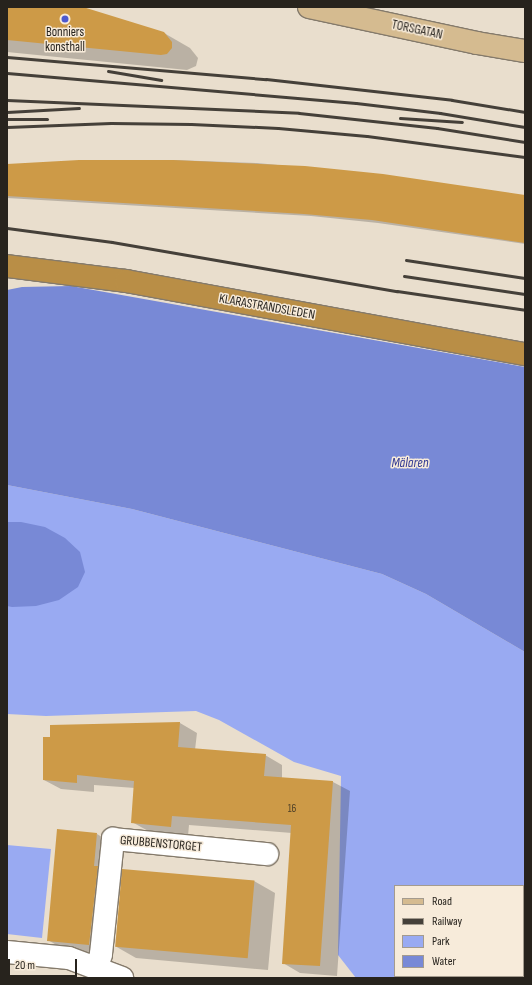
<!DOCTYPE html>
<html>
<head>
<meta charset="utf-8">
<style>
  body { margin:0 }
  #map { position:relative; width:532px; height:985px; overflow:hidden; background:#e9decd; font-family:"Sofia Sans Condensed",sans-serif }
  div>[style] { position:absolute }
  .green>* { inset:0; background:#99aaf2 }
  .water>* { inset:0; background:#7889d6 }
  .shadow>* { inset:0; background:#0003 }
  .building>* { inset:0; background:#cd9a47; transform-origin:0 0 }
  .roads { filter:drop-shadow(1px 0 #847a6b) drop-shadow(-1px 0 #847a6b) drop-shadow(0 1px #847a6b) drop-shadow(0 -1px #847a6b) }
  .minor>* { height:22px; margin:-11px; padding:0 11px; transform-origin:11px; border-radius:11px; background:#fff }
  .major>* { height:22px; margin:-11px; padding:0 11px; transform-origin:11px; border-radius:11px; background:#d5bb90 }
  .highway>* { height:22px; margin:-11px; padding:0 11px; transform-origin:11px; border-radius:11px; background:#b98e46 }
  .rail>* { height:3px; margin:-1.5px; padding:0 1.5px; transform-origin:1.5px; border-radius:1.5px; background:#454039 }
  .dots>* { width:11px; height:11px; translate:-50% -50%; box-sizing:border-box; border:2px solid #f7ebda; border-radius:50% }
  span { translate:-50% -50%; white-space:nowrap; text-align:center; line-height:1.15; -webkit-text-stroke:3px #f7ebda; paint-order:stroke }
  .number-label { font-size:11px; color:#504128 }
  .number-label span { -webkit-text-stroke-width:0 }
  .street-label { font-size:13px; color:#27231d }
  .poi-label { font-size:13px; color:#27231d }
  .water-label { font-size:14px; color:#303893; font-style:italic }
  .frame { position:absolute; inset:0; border:8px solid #27231d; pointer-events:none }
  .legend { position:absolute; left:394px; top:885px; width:130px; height:92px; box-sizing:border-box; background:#f7ebda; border:1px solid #a49b8e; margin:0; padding:5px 7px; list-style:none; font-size:12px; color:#27231d }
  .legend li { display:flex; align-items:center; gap:8px; height:20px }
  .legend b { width:20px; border:1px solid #a49b8e }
  .scale { position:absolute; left:8px; top:959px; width:69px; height:18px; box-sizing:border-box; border:2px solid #27231d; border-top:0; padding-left:5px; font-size:12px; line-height:14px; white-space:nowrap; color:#27231d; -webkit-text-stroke:3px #f7ebda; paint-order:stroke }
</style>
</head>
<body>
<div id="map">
  <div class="green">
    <i style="clip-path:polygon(evenodd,7px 485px,132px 509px,382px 574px,426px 594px,525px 652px,525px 978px,356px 978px,338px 955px,341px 776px,294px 762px,219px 720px,196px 711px,46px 716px,7px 714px,7px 485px,395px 886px,523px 886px,523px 976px,395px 976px,395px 886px)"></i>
    <i style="clip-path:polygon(7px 845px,51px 849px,42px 938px,7px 934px)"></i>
  </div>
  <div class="water">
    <i style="clip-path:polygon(71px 286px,525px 367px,525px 652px,426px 594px,382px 574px,132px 509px,7px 485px,7px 290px,22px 287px)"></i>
    <i style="clip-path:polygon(7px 522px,21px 522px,45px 527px,65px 538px,80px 552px,85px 572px,78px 587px,59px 600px,36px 606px,12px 607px,7px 606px)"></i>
  </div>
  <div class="shadow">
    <i style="clip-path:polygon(7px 7px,79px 7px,164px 33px,190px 48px,198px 58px,196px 66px,187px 70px,7px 52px)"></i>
    <i style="clip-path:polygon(173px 160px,257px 163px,382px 175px,525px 196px,525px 244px,378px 223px,311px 216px,7px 198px,7px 165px)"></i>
    <i style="clip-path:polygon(180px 723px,197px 733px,195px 750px,265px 755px,282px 765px,282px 778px,333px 782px,350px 791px,337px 976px,300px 973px,283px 963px,292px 833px,189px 825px,188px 836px,150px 832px,132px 822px,135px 788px,94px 785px,94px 792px,61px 789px,44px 780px)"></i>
    <i style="clip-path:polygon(97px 834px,113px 844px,106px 954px,65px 950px,48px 940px)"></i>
    <i style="clip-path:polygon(254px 881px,275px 893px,268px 970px,136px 958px,115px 946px)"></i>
  </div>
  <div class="building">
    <i style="clip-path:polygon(7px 7px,83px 7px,164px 32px,172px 42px,172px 48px,167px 54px,161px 55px,7px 40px)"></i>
    <i style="clip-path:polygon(79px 160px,173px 160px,305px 166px,383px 174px,525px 195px,525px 243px,372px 220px,304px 214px,7px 196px,7px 164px)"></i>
    <i style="clip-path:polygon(180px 722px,178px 747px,266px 754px,264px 776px,333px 781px,320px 966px,282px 964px,291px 825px,172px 816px,171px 827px,131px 823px,134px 781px,77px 775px,77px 783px,43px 780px,43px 737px,50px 737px,50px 725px)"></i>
    <i style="clip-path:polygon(57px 829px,97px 833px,94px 866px,98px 866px,89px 945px,47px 941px)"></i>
    <i style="left:122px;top:869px;width:133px;height:78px;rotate:5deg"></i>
  </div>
  <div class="roads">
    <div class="minor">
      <i style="left:7px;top:952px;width:62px;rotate:5.5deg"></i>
      <i style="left:69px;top:958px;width:57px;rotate:20.7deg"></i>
      <i style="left:97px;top:968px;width:15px;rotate:-74deg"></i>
      <i style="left:101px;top:954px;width:116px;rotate:-84deg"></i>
      <i style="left:113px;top:839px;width:155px;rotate:5.6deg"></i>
    </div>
    <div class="major">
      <i style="left:309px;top:7px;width:172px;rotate:12.1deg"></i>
      <i style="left:477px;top:43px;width:49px;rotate:9.5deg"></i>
    </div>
    <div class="highway">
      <i style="left:7px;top:266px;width:120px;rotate:7.2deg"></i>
      <i style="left:126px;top:281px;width:406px;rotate:10.4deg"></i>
    </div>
  </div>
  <div class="rail">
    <i style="left:7px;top:57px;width:260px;rotate:4.9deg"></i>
    <i style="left:266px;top:79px;width:187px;rotate:6.4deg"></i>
    <i style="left:452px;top:100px;width:74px;rotate:9.3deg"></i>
    <i style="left:108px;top:71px;width:54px;rotate:9.6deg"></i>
    <i style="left:7px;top:73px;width:350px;rotate:4.9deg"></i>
    <i style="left:356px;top:103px;width:85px;rotate:6.8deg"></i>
    <i style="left:440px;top:113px;width:86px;rotate:9.4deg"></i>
    <i style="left:7px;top:100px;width:292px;rotate:2.5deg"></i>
    <i style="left:299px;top:113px;width:139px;rotate:6.2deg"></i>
    <i style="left:437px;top:128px;width:89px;rotate:9deg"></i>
    <i style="left:7px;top:112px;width:72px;rotate:-3.2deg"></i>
    <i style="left:400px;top:118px;width:62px;rotate:3.7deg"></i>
    <i style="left:7px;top:119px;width:40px"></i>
    <i style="left:7px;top:127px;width:104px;rotate:-2.2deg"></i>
    <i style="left:111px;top:123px;width:80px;rotate:0.7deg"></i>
    <i style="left:191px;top:124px;width:87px;rotate:2.6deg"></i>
    <i style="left:278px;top:128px;width:89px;rotate:5.1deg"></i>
    <i style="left:367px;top:136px;width:159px;rotate:7.6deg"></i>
    <i style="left:7px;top:228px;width:106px;rotate:7.6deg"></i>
    <i style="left:112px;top:242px;width:289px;rotate:9.8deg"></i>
    <i style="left:397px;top:291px;width:129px;rotate:8.4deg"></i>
    <i style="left:406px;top:260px;width:120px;rotate:8.6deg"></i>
    <i style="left:404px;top:276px;width:122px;rotate:8.5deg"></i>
  </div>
  <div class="dots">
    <i style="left:65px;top:19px;background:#4c59cf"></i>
  </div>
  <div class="number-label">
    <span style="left:292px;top:809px">16</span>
  </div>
  <div class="street-label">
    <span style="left:417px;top:30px;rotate:12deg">TORSGATAN</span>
    <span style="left:267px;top:307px;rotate:10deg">KLARASTRANDSLEDEN</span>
    <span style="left:161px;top:844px;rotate:5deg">GRUBBENSTORGET</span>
  </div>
  <div class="poi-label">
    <span style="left:65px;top:40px">Bonniers<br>konsthall</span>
  </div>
  <div class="water-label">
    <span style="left:410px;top:463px">Mälaren</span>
  </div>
  <div class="frame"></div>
  <ul class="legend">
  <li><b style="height:5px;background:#d5bb90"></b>Road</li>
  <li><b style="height:5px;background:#454039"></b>Railway</li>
  <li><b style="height:11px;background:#99aaf2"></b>Park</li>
  <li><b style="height:11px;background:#7889d6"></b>Water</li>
  </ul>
  <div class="scale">20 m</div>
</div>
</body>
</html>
